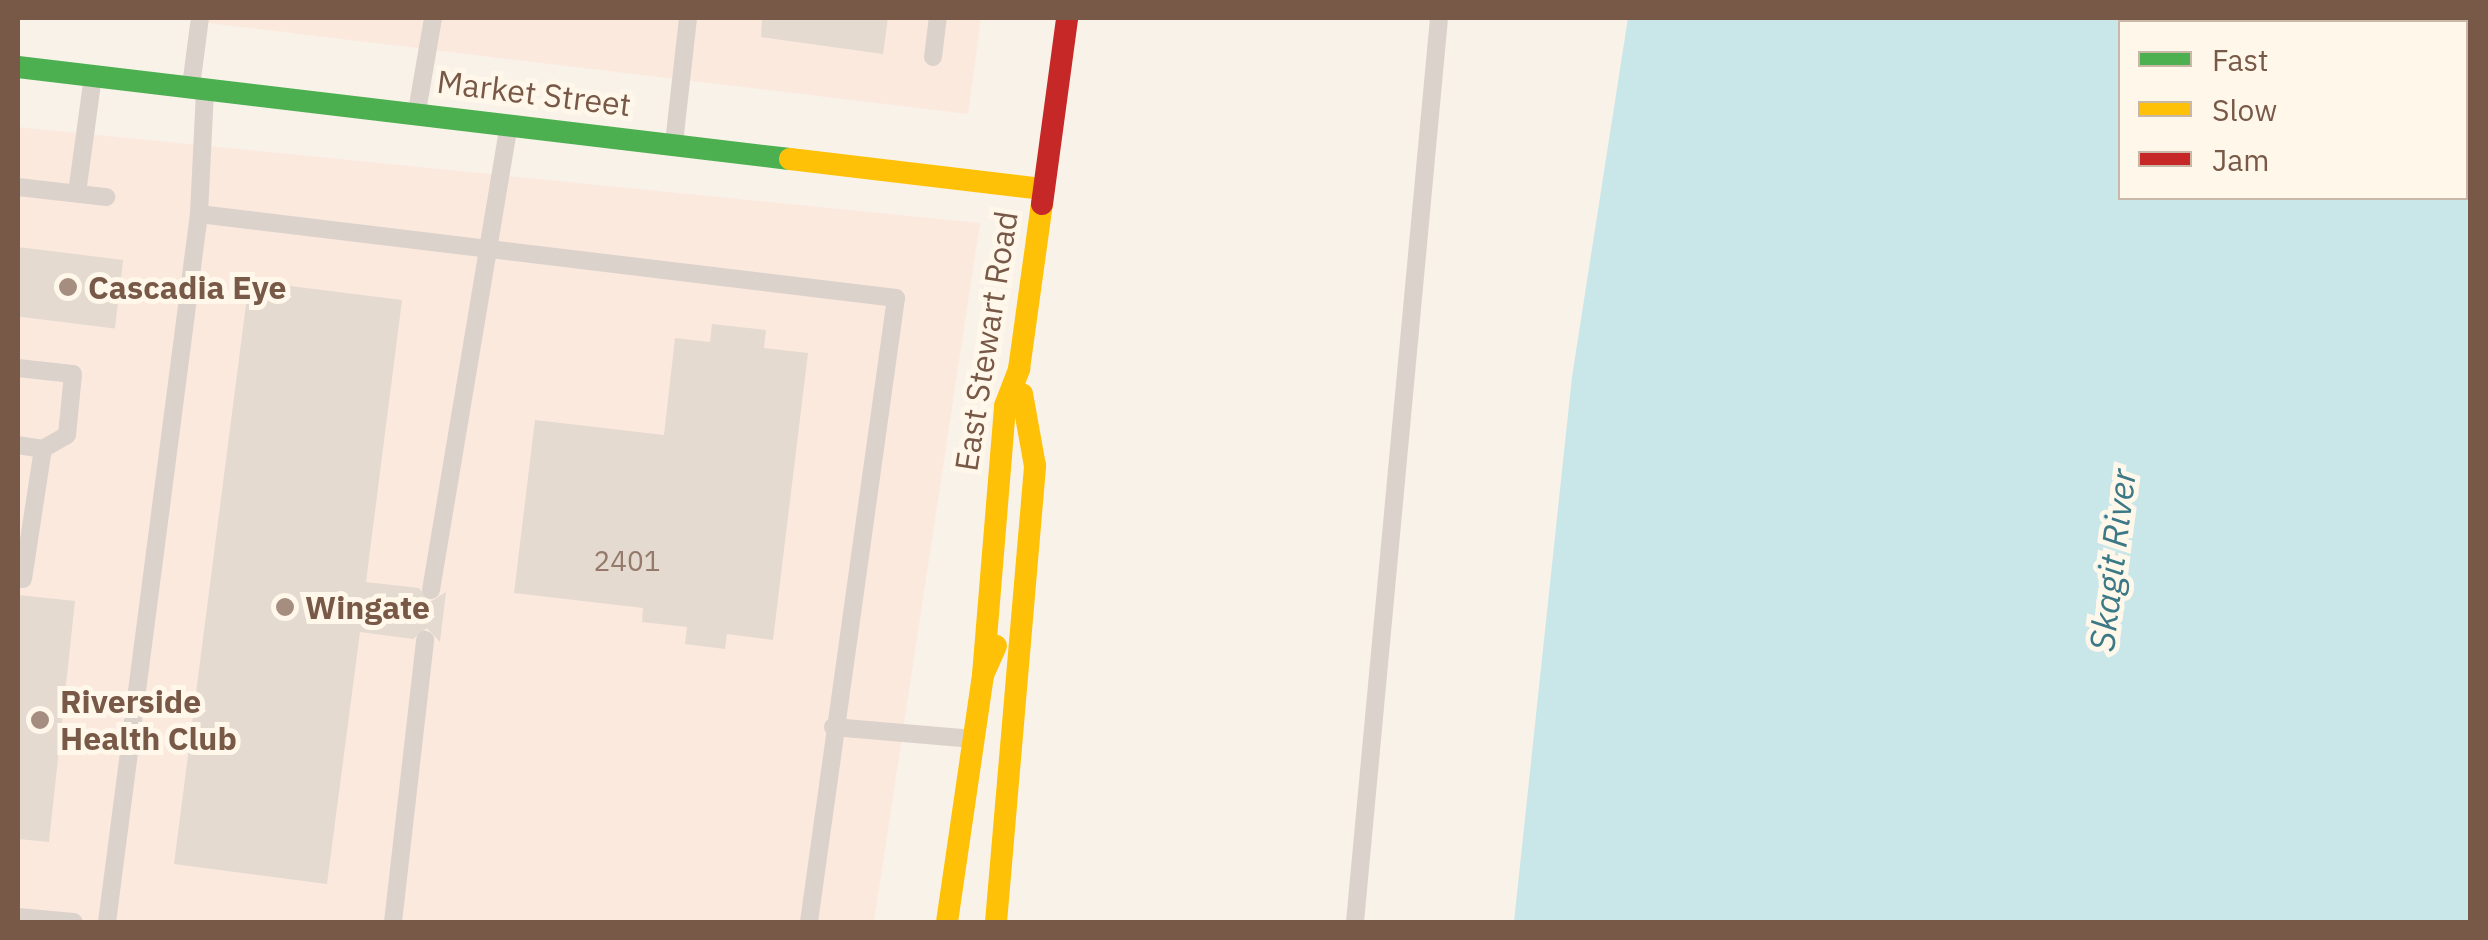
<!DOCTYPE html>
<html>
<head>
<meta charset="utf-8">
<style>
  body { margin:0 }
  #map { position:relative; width:2488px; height:940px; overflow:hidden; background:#f8f2e8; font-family:"IBM Plex Sans",sans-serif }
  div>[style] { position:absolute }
  .commercial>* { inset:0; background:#fce9de }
  .water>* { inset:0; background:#c9e6e9 }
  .building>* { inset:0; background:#e4dad0; transform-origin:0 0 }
  .lane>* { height:18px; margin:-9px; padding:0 9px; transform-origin:9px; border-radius:9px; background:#dbd2cc }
  .fast>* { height:22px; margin:-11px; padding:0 11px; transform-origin:11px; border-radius:11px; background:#4caf50 }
  .slow>* { height:22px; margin:-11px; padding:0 11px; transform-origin:11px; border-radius:11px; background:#ffc107 }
  .jam>* { height:22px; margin:-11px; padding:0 11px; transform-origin:11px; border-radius:11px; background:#c62828 }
  .dots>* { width:28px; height:28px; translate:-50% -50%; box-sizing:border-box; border:5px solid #fff7ea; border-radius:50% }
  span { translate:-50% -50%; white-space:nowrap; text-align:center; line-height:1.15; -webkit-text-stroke:10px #fff7ea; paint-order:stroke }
  .number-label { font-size:28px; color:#957a6b }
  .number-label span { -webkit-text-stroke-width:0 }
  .street-label { font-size:32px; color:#785846 }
  .poi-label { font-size:32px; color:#785846; font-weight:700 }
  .left { translate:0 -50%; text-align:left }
  .water-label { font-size:35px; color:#3b7986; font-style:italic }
  .frame { position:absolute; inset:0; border:20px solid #785846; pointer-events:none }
  .legend { position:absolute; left:2118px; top:20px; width:350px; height:180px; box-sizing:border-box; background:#fff7ea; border:2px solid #c9b7a8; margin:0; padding:12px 18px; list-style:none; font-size:30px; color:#785846 }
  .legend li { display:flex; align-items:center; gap:20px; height:50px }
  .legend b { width:50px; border:2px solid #c9b7a8 }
</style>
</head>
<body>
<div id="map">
  <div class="commercial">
    <i style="clip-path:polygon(166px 18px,981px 18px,968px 114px)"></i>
    <i style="clip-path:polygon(18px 127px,980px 223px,874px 922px,18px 922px)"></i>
  </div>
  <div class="water">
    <i style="clip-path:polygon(evenodd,1628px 18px,2470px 18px,2470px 922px,1514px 922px,1572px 377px,1628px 18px,2120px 22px,2466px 22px,2466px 198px,2120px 198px,2120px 22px)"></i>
  </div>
  <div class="building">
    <i style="clip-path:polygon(762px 18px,888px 18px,883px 54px,761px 37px)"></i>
    <i style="left:18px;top:247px;width:106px;height:69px;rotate:7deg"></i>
    <i style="clip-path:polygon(249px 281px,402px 300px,366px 582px,419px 588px,430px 602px,446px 592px,440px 642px,427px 628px,413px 639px,360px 632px,327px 884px,174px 864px)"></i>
    <i style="clip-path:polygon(712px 324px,766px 330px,764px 348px,808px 353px,773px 640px,727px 634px,725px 649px,685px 644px,687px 627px,642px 622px,643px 608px,514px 593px,535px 420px,664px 435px,675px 338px,710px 342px)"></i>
    <i style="clip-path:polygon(18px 595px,75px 601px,49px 842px,18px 839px)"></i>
  </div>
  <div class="lane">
    <i style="left:933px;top:57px;width:39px;rotate:-83deg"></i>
    <i style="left:191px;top:86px;width:69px;rotate:-82.5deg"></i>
    <i style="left:417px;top:111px;width:94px;rotate:-80.2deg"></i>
    <i style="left:674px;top:143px;width:126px;rotate:-83.6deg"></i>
    <i style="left:18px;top:187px;width:89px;rotate:6.5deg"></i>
    <i style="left:77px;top:193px;width:118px;rotate:-82.2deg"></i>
    <i style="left:199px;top:214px;width:702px;rotate:6.87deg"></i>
    <i style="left:896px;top:298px;width:630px;rotate:97.94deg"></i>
    <i style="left:18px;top:368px;width:55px;rotate:6.2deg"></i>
    <i style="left:73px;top:374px;width:61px;rotate:95.6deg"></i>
    <i style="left:67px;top:435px;width:28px;rotate:150deg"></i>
    <i style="left:43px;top:449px;width:25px;rotate:-171deg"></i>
    <i style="left:23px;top:579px;width:132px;rotate:-81.3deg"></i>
    <i style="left:431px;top:590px;width:471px;rotate:-80.5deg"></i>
    <i style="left:833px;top:727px;width:141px;rotate:4.9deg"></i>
    <i style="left:18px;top:917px;width:56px;rotate:5.1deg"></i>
    <i style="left:107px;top:922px;width:714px;rotate:-82.6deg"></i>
    <i style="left:199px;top:214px;width:121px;rotate:-87.2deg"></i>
    <i style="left:393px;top:922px;width:284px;rotate:-83.5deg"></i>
    <i style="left:1355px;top:922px;width:908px;rotate:-84.69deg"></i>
  </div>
  <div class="fast">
    <i style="left:18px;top:67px;width:777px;rotate:6.8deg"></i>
  </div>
  <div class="slow">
    <i style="left:790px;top:159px;width:255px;rotate:6.8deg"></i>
    <i style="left:983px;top:675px;width:270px;rotate:-85.3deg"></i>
    <i style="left:1005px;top:406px;width:40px;rotate:-69deg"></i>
    <i style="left:1019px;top:369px;width:167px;rotate:-82.1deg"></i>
    <i style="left:947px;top:922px;width:250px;rotate:-81.7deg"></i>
    <i style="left:983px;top:675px;width:32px;rotate:-66deg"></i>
    <i style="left:996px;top:922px;width:458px;rotate:-85.1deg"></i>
    <i style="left:1035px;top:466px;width:73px;rotate:-100.2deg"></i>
  </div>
  <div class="jam">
    <i style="left:1042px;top:204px;width:188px;rotate:-82.3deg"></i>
  </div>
  <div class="dots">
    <i style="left:68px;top:287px;background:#a58e7f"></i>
    <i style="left:285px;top:607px;background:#a58e7f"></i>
    <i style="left:40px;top:720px;background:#a58e7f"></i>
  </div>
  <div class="number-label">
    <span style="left:627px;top:561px">2401</span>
  </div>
  <div class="street-label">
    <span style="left:534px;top:93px;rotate:7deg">Market Street</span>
    <span style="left:986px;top:341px;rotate:-81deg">East Stewart Road</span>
  </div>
  <div class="poi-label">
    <span class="left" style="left:88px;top:287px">Cascadia Eye</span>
    <span class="left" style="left:305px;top:607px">Wingate</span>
    <span class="left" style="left:60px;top:720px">Riverside<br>Health Club</span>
  </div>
  <div class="water-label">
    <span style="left:2112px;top:560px;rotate:-83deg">Skagit River</span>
  </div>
  <div class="frame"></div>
  <ul class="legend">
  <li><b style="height:12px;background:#4caf50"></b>Fast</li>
  <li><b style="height:12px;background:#ffc107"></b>Slow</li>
  <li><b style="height:12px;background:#c62828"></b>Jam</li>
  </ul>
</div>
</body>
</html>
